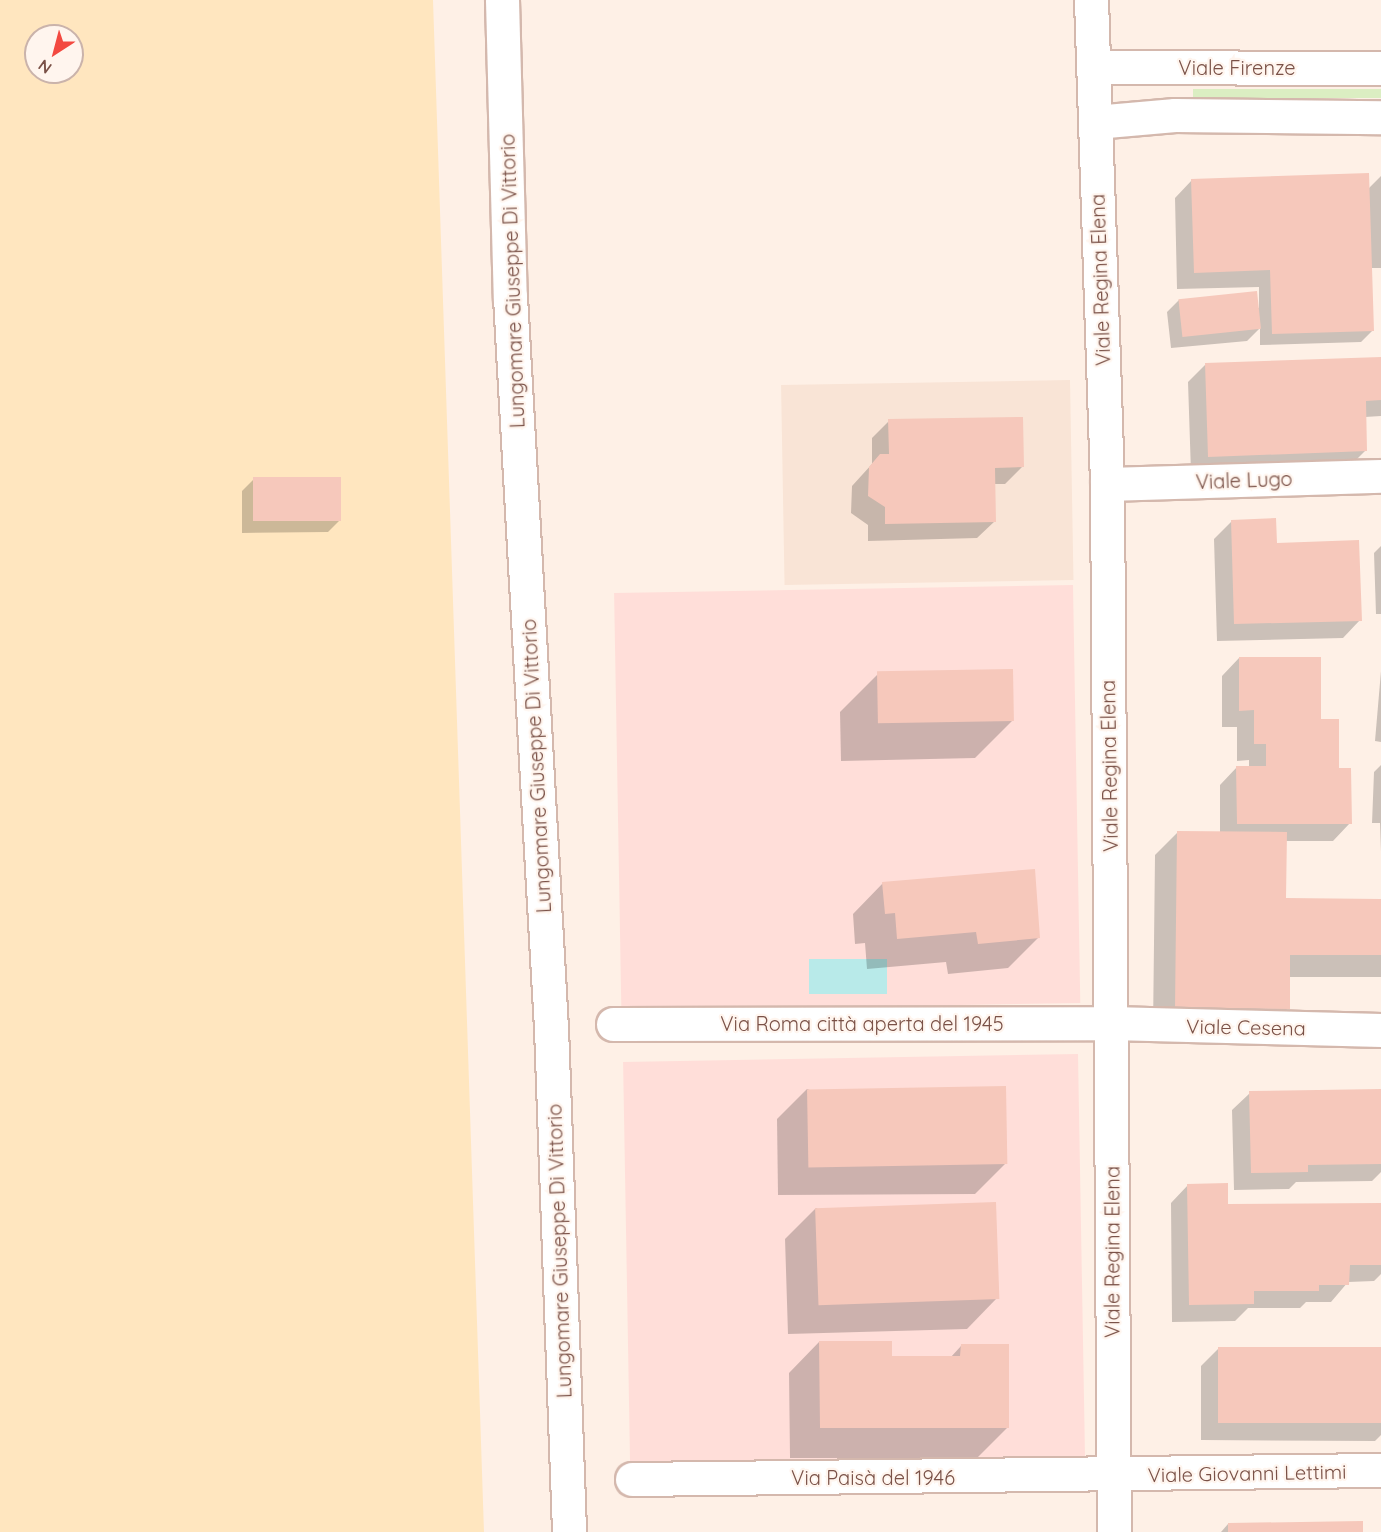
<!DOCTYPE html>
<html>
<head>
<meta charset="utf-8">
<style>
  body { margin:0 }
  #map { position:relative; width:1381px; height:1532px; overflow:hidden; background:#fef0e6; font-family:Quicksand,sans-serif }
  div>[style] { position:absolute }
  .residential>* { inset:0; background:#f9e4d6; transform-origin:0 0 }
  .commercial>* { inset:0; background:#ffded9; transform-origin:0 0 }
  .green>* { inset:0; background:#dbeec2; transform-origin:0 0 }
  .sand>* { inset:0; background:#ffe6bf }
  .water>* { inset:0; background:#b8eae9; transform-origin:0 0 }
  .shadow>* { inset:0; background:#0003 }
  .building>* { inset:0; background:#f6c8bb; transform-origin:0 0 }
  .roads { filter:drop-shadow(2px 0 #d4b8ad) drop-shadow(-2px 0 #d4b8ad) drop-shadow(0 2px #d4b8ad) drop-shadow(0 -2px #d4b8ad) }
  .minor>* { height:33px; margin:-16.5px; padding:0 16.5px; transform-origin:16.5px; border-radius:16.5px; background:#fff }
  span { translate:-50% -50%; white-space:nowrap; text-align:center; line-height:1.15; -webkit-text-stroke:4.5px #fff5ee; paint-order:stroke }
  .street-label { font-size:20px; color:#7a5147 }
  .north { position:absolute; left:24px; top:24px; width:60px; height:60px; box-sizing:border-box; background:#fff5ee; border:2px solid #cab3ab; border-radius:50%; rotate:216deg; font-size:16px; font-weight:700; line-height:24px; text-align:center; color:#7a5147 }
  .north::after { content:''; display:block; margin:auto; width:21px; height:27px; background:#f34940; clip-path:polygon(50% 0,100% 100%,50% 72%,0 100%) }
</style>
</head>
<body>
<div id="map">
  <div class="residential">
    <i style="left:1070px;top:380px;width:200px;height:289px;rotate:89deg"></i>
  </div>
  <div class="commercial">
    <i style="left:1073px;top:585px;width:418px;height:459px;rotate:89deg"></i>
    <i style="left:1078px;top:1054px;width:403px;height:455px;rotate:89deg"></i>
  </div>
  <div class="green">
    <i style="left:1193px;top:89px;width:188px;height:9px"></i>
  </div>
  <div class="sand">
    <i style="clip-path:polygon(evenodd,0 0,433px 0,484px 1532px,0 1532px,0 0,36px 36px,72px 36px,72px 72px,36px 72px,36px 36px)"></i>
  </div>
  <div class="water">
    <i style="left:887px;top:959px;width:35px;height:78px;rotate:90deg"></i>
  </div>
  <div class="shadow">
    <i style="clip-path:polygon(1381px 176px,1381px 268px,1371px 268px,1373px 330px,1361px 342px,1260px 345px,1260px 328px,1247px 341px,1171px 348px,1167px 312px,1179px 300px,1259px 308px,1259px 287px,1177px 289px,1175px 198px,1192px 180px,1368px 189px)"></i>
    <i style="clip-path:polygon(1381px 359px,1381px 416px,1365px 417px,1366px 450px,1348px 468px,1191px 473px,1188px 382px,1205px 365px)"></i>
    <i style="clip-path:polygon(889px 421px,1022px 467px,1005px 484px,994px 484px,995px 521px,977px 538px,868px 541px,868px 525px,851px 513px,852px 486px,872px 464px,872px 438px)"></i>
    <i style="clip-path:polygon(254px 479px,340px 520px,328px 532px,242px 533px,242px 491px)"></i>
    <i style="clip-path:polygon(1232px 521px,1275px 544px,1360px 620px,1343px 638px,1217px 641px,1214px 539px)"></i>
    <i style="clip-path:polygon(1381px 546px,1381px 614px,1376px 614px,1374px 553px)"></i>
    <i style="clip-path:polygon(1239px 658px,1320px 721px,1338px 770px,1350px 823px,1333px 841px,1285px 841px,1284px 899px,1381px 900px,1381px 977px,1288px 977px,1288px 1008px,1266px 1030px,1153px 1030px,1155px 855px,1178px 832px,1220px 833px,1220px 785px,1237px 767px,1249px 767px,1249px 760px,1237px 761px,1237px 727px,1222px 727px,1222px 676px)"></i>
    <i style="clip-path:polygon(1381px 671px,1381px 742px,1375px 741px)"></i>
    <i style="clip-path:polygon(878px 674px,1013px 720px,975px 758px,841px 761px,840px 712px)"></i>
    <i style="clip-path:polygon(1381px 765px,1381px 852px,1380px 823px,1372px 823px,1374px 772px)"></i>
    <i style="clip-path:polygon(883px 883px,1039px 937px,1008px 968px,948px 974px,946px 962px,867px 969px,865px 943px,855px 944px,853px 914px)"></i>
    <i style="clip-path:polygon(807px 1089px,1006px 1163px,975px 1194px,778px 1195px,777px 1119px)"></i>
    <i style="clip-path:polygon(1381px 1091px,1381px 1172px,1372px 1181px,1296px 1182px,1289px 1189px,1234px 1190px,1232px 1110px,1250px 1093px)"></i>
    <i style="clip-path:polygon(1188px 1185px,1227px 1206px,1381px 1204px,1381px 1274px,1374px 1281px,1348px 1282px,1331px 1302px,1306px 1302px,1300px 1308px,1248px 1308px,1235px 1321px,1172px 1322px,1171px 1203px)"></i>
    <i style="clip-path:polygon(816px 1208px,997px 1298px,967px 1329px,788px 1334px,785px 1239px)"></i>
    <i style="clip-path:polygon(819px 1342px,890px 1358px,950px 1358px,961px 1346px,1008px 1427px,977px 1458px,790px 1458px,789px 1373px)"></i>
    <i style="clip-path:polygon(1219px 1348px,1381px 1349px,1381px 1435px,1375px 1441px,1201px 1440px,1201px 1366px)"></i>
    <i style="clip-path:polygon(1228px 1524px,1362px 1532px,1221px 1532px)"></i>
  </div>
  <div class="building">
    <i style="clip-path:polygon(1369px 173px,1374px 331px,1272px 334px,1270px 270px,1194px 273px,1191px 179px)"></i>
    <i style="left:1257px;top:291px;width:38px;height:79px;rotate:84deg"></i>
    <i style="clip-path:polygon(1381px 357px,1381px 400px,1366px 401px,1367px 451px,1208px 457px,1205px 363px)"></i>
    <i style="clip-path:polygon(1023px 417px,1024px 467px,995px 468px,996px 522px,885px 524px,885px 507px,868px 496px,869px 467px,880px 454px,889px 454px,888px 419px)"></i>
    <i style="left:341px;top:477px;width:44px;height:88px;rotate:90deg"></i>
    <i style="clip-path:polygon(1276px 518px,1277px 543px,1359px 540px,1362px 621px,1234px 624px,1231px 520px)"></i>
    <i style="clip-path:polygon(1239px 657px,1321px 657px,1321px 719px,1339px 719px,1339px 768px,1351px 768px,1352px 824px,1237px 824px,1236px 766px,1266px 766px,1266px 744px,1254px 744px,1254px 710px,1239px 711px)"></i>
    <i style="left:1013px;top:669px;width:52px;height:136px;rotate:89deg"></i>
    <i style="clip-path:polygon(1177px 831px,1287px 832px,1286px 898px,1381px 899px,1381px 955px,1290px 955px,1290px 1009px,1175px 1008px)"></i>
    <i style="clip-path:polygon(1035px 869px,1040px 938px,978px 944px,976px 932px,897px 939px,895px 913px,885px 914px,882px 882px)"></i>
    <i style="left:1006px;top:1086px;width:78px;height:199px;rotate:89deg"></i>
    <i style="clip-path:polygon(1381px 1089px,1381px 1164px,1308px 1165px,1308px 1172px,1251px 1173px,1249px 1091px)"></i>
    <i style="clip-path:polygon(1228px 1183px,1228px 1204px,1381px 1203px,1381px 1265px,1350px 1265px,1349px 1285px,1319px 1285px,1319px 1291px,1254px 1291px,1254px 1304px,1189px 1305px,1187px 1184px)"></i>
    <i style="left:996px;top:1202px;width:97px;height:181px;rotate:88deg"></i>
    <i style="clip-path:polygon(819px 1341px,892px 1341px,892px 1356px,960px 1356px,961px 1344px,1009px 1344px,1009px 1428px,820px 1428px)"></i>
    <i style="left:1218px;top:1347px;width:163px;height:76px"></i>
    <i style="clip-path:polygon(1363px 1521px,1363px 1532px,1228px 1532px,1228px 1523px)"></i>
  </div>
  <div class="roads">
    <div class="minor">
      <i style="left:502px;top:0;width:297px;rotate:88.5deg"></i>
      <i style="left:510px;top:297px;width:732px;rotate:86.79deg"></i>
      <i style="left:551px;top:1028px;width:504px;rotate:87.95deg"></i>
      <i style="left:1091px;top:0;width:484px;rotate:88.1deg"></i>
      <i style="left:1107px;top:484px;width:1048px;rotate:89.62deg"></i>
      <i style="left:1093px;top:67px;width:288px;rotate:0.2deg"></i>
      <i style="left:1095px;top:122px;width:80px;rotate:-5deg"></i>
      <i style="left:1175px;top:115px;width:206px;rotate:0.6deg"></i>
      <i style="left:1107px;top:484px;width:274px;rotate:-1.7deg"></i>
      <i style="left:613px;top:1024px;width:498px;rotate:-0.1deg"></i>
      <i style="left:1111px;top:1023px;width:270px;rotate:1.5deg"></i>
      <i style="left:632px;top:1479px;width:749px;rotate:-0.69deg"></i>
    </div>
  </div>
  <div class="street-label">
    <span style="left:1237px;top:67px">Viale Firenze</span>
    <span style="left:1100px;top:280px;rotate:-92deg">Viale Regina Elena</span>
    <span style="left:512px;top:281px;rotate:-92deg">Lungomare Giuseppe Di Vittorio</span>
    <span style="left:1244px;top:480px;rotate:-2deg">Viale Lugo</span>
    <span style="left:536px;top:766px;rotate:-93deg">Lungomare Giuseppe Di Vittorio</span>
    <span style="left:1109px;top:766px;rotate:-91deg">Viale Regina Elena</span>
    <span style="left:862px;top:1023px">Via Roma città aperta del 1945</span>
    <span style="left:1246px;top:1027px;rotate:1deg">Viale Cesena</span>
    <span style="left:559px;top:1251px;rotate:-92deg">Lungomare Giuseppe Di Vittorio</span>
    <span style="left:1112px;top:1252px;rotate:-90deg">Viale Regina Elena</span>
    <span style="left:1247px;top:1473px;rotate:-1deg">Viale Giovanni Lettimi</span>
    <span style="left:873px;top:1477px">Via Paisà del 1946</span>
  </div>
  <div class="north">N</div>
</div>
</body>
</html>
